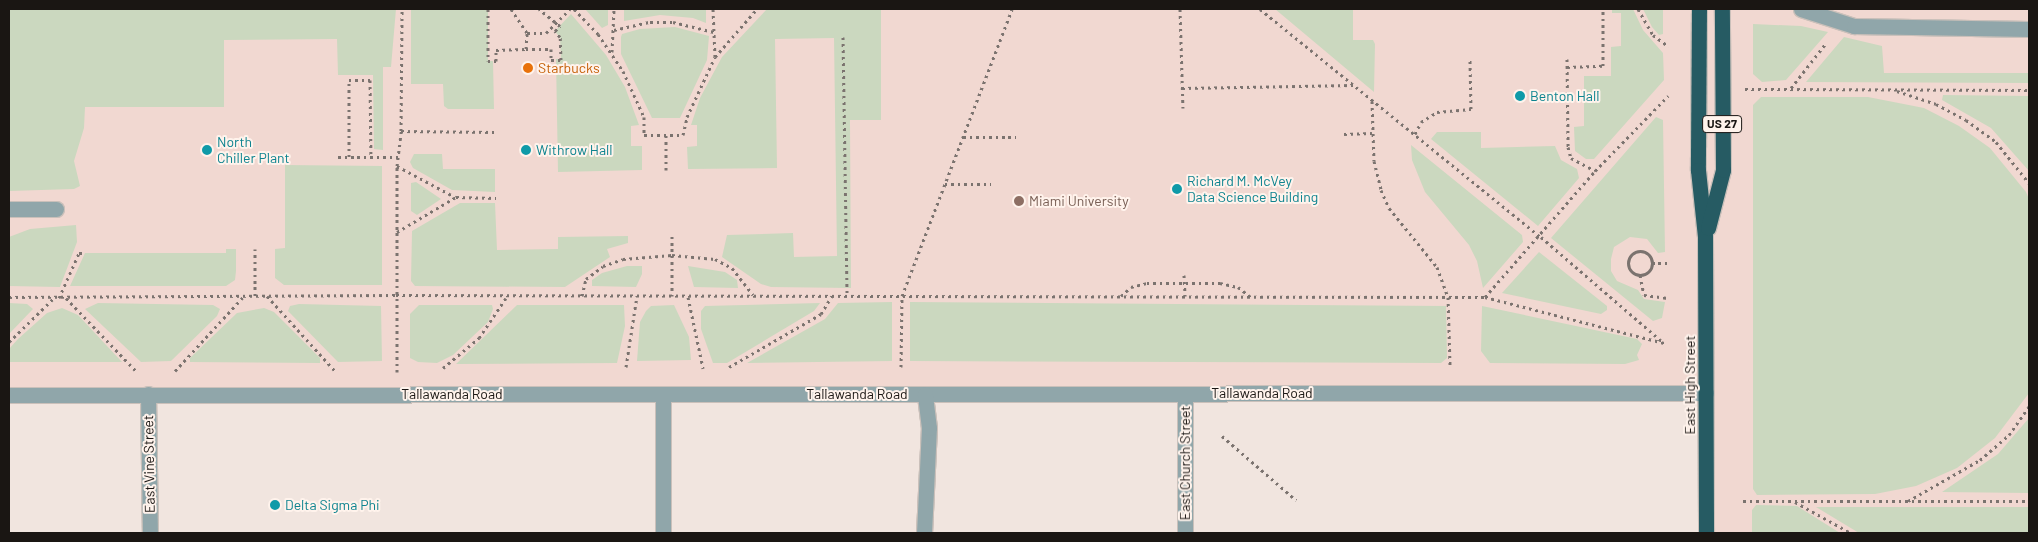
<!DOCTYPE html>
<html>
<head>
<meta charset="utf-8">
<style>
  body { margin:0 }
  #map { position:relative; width:2038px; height:542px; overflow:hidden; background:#f1e5df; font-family:Barlow,sans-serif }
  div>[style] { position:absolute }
  .education>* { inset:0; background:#f1d8d1 }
  .green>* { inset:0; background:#cbd8bf }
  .path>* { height:3px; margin-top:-1.5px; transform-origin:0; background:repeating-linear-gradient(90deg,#7b736f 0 2.5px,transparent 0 6.5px) }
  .path>.ring { margin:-1.5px; padding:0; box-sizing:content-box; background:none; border:3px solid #7b736f; border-radius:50% }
  .roads { filter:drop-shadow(1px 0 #cac0ba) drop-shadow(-1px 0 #cac0ba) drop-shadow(0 1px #cac0ba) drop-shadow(0 -1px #cac0ba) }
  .minor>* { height:15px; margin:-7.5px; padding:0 7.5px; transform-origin:7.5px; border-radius:7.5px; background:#90a6aa }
  .highway>* { height:15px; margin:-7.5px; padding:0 7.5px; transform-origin:7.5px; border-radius:7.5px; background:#265b63 }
  .dots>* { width:14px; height:14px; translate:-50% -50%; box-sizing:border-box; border:2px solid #fff3ec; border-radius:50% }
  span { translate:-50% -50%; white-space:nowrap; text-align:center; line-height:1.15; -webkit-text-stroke:4px #fff3ec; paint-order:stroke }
  .shield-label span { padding:1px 4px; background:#fff3ec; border:1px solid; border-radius:4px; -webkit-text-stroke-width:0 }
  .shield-label { font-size:12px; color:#1a1613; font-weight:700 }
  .food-label { font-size:14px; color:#c56008 }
  .left { translate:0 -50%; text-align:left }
  .culture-label { font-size:14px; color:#0d838f }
  .education-label { font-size:14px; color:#785e54 }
  .street-label { font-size:14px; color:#1a1613 }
  .frame { position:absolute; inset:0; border:10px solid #1a1613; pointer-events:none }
</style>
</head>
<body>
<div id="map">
  <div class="education">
    <i style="clip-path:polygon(9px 9px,2029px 9px,2029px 533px,1705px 533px,1704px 393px,9px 395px)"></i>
  </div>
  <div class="green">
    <i style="clip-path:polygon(9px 9px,396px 9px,391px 67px,383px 67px,383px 150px,374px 149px,373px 75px,338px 75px,337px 39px,224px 40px,224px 107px,85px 107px,84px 128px,74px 161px,80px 186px,74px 189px,9px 191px)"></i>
    <i style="clip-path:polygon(411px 9px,488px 9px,488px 61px,493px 61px,494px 109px,448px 109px,444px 106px,443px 84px,411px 84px)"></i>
    <i style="clip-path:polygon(585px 9px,608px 9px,608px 25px,602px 28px)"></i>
    <i style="clip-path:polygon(624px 9px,706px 9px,706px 23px,693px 18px,660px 15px,624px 21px)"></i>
    <i style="clip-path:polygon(767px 9px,881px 9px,881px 120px,850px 120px,851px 288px,771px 287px,761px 284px,722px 257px,727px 235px,793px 233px,794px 257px,837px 256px,834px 38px,775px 39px,777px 168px,688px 169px,687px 147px,697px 146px,697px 125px,691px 125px,700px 98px,722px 57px)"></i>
    <i style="clip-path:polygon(1275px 9px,1353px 9px,1353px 40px,1373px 40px,1375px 44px,1374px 92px)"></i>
    <i style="clip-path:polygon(1612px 9px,1633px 9px,1643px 30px,1663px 53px,1664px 80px,1594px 159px,1586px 159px,1575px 151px,1574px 127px,1584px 126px,1584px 76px,1611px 76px,1611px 47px,1621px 46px,1621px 13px,1612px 13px)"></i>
    <i style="clip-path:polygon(1643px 9px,1663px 9px,1663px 34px,1659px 35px,1652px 27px)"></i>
    <i style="clip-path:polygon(571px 14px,606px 55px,625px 87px,639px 125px,631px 126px,631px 146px,642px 146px,642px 170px,558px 172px,556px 59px,561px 59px,560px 38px,555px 31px)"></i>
    <i style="clip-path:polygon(1753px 24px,1801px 26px,1828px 32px,1786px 80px,1762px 82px,1753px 74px)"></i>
    <i style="clip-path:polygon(675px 27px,709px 36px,707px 60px,680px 118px,652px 118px,621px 54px,621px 37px,622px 34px,640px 29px)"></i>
    <i style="clip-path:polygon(1844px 37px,1882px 46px,1884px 73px,2029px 73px,2029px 83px,1806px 82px)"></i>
    <i style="clip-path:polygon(1943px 95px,2029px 96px,2029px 171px,1991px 128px,1942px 100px)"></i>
    <i style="clip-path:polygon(1761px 97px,1868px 97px,1924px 108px,1959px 126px,1990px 148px,2026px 192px,2029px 199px,2029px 393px,1995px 438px,1957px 468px,1916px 486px,1875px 494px,1757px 495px,1753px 489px,1753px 105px)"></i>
    <i style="clip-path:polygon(1656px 117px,1663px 120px,1665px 252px,1658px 253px,1647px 239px,1630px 237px,1614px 247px,1611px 259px,1611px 271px,1617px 281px,1638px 290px,1644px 299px,1665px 302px,1662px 318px,1653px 321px,1551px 238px)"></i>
    <i style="clip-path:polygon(1437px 132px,1481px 132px,1481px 148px,1555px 146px,1561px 160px,1577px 169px,1579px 178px,1538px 226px,1431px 139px)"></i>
    <i style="clip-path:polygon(1411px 145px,1522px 235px,1523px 242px,1483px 288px,1477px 261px,1469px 245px,1425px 192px,1412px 160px)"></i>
    <i style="clip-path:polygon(414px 154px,442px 154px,443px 169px,495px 169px,495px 192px,452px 190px,413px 168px,410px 162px)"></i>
    <i style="clip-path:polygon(285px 165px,382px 166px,382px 285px,284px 285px,275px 278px,275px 249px,285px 248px)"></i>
    <i style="clip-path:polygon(416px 182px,441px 199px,417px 215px,411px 211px,411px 183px)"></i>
    <i style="clip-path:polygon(460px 203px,495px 203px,497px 250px,558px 249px,558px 237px,628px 236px,628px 243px,607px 249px,610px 257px,565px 287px,415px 286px,411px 281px,412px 231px)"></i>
    <i style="clip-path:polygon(76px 225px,77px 242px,60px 287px,9px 286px,9px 237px,30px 229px)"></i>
    <i style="clip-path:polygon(226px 249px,236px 249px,236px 271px,235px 280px,226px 286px,70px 286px,85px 253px,226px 253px)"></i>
    <i style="clip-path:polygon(1539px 252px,1607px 306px,1607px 310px,1601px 314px,1502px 293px)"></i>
    <i style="clip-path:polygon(627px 266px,642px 266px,642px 274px,636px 287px,592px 286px,592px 280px,602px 273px)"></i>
    <i style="clip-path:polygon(688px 266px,725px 272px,737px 280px,738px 288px,694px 287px)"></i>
    <i style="clip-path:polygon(892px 302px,892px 361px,747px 363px,825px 319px,838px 303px)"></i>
    <i style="clip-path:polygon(910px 302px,1446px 306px,1447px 358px,1441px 363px,910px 361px)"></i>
    <i style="clip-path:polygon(9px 303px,27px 304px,33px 309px,9px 334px)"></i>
    <i style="clip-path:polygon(98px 303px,213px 305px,220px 309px,217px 316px,171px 361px,141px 362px,85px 309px)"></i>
    <i style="clip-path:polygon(820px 303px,814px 311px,727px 363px,713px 363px,701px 329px,701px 311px,705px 306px)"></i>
    <i style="clip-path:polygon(299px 304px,381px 306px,382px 361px,338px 362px,288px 311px,290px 306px)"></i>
    <i style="clip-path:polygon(419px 305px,492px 305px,493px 309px,488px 322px,453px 355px,437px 363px,418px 362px,410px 358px,410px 314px)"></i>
    <i style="clip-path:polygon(517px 305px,624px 305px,625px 326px,617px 363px,456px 364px)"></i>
    <i style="clip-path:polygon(674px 305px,689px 337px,691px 360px,637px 361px,640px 322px,646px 311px,651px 306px)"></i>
    <i style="clip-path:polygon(1482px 306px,1637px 339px,1642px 344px,1637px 355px,1639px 360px,1625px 364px,1490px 363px,1481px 351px)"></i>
    <i style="clip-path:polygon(62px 308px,78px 315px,122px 362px,9px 362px,9px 349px,18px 339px,47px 313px)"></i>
    <i style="clip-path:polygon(264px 308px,274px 312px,320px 358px,320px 363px,190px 362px,190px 358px,237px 313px)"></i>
    <i style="clip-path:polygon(2029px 418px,2029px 493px,1942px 492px,1998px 454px)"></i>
    <i style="clip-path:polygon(1756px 505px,1797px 506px,1840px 533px,1752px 533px,1752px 510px)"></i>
    <i style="clip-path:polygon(1816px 507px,2029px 507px,2029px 533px,1859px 533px)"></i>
  </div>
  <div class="path">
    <i style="left:488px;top:9px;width:52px;rotate:90deg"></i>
    <i style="left:488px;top:61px;width:8px"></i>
    <i style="left:496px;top:61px;width:11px;rotate:-90deg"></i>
    <i style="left:496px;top:50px;width:30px;rotate:-2deg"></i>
    <i style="left:526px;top:49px;width:25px"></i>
    <i style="left:551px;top:49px;width:11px;rotate:90deg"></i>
    <i style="left:551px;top:60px;width:10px"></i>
    <i style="left:561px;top:60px;width:23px;rotate:-92deg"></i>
    <i style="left:560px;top:37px;width:8px;rotate:-130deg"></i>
    <i style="left:555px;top:31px;width:7px;rotate:-45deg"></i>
    <i style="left:560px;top:26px;width:27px;rotate:-141deg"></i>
    <i style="left:511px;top:9px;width:29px;rotate:56deg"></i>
    <i style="left:574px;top:9px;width:35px;rotate:46deg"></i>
    <i style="left:598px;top:34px;width:45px;rotate:56deg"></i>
    <i style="left:623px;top:71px;width:51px;rotate:65.5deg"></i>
    <i style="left:644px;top:117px;width:18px;rotate:90deg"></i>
    <i style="left:644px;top:135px;width:39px"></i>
    <i style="left:683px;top:135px;width:18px;rotate:-77deg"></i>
    <i style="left:687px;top:117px;width:66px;rotate:-65deg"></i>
    <i style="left:715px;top:57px;width:64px;rotate:-48.8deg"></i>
    <i style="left:713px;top:9px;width:48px;rotate:87.6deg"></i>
    <i style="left:1180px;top:9px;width:99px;rotate:88.3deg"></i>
    <i style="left:1260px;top:9px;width:362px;rotate:39.1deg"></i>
    <i style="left:1541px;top:237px;width:162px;rotate:40.8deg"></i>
    <i style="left:1638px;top:9px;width:30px;rotate:60deg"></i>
    <i style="left:1653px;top:35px;width:19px;rotate:36deg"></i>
    <i style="left:614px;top:30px;width:37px;rotate:-13deg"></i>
    <i style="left:650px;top:22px;width:23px"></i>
    <i style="left:673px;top:22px;width:42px;rotate:13.7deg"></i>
    <i style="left:843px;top:37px;width:258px;rotate:89.1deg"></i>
    <i style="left:526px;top:49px;width:16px;rotate:-86deg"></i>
    <i style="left:527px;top:33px;width:19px"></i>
    <i style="left:546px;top:33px;width:34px;rotate:-45deg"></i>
    <i style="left:612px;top:52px;width:43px;rotate:-87.3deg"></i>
    <i style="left:1567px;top:59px;width:88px;rotate:89.3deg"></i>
    <i style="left:1568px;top:147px;width:11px;rotate:75deg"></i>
    <i style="left:1571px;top:158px;width:27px;rotate:28deg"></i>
    <i style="left:1567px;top:67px;width:36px;rotate:-2deg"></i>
    <i style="left:1603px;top:66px;width:57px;rotate:-90deg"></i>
    <i style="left:1182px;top:88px;width:171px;rotate:-1deg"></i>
    <i style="left:1791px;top:88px;width:58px;rotate:-52deg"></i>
    <i style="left:1745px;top:89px;width:284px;rotate:0.2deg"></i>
    <i style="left:1897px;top:91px;width:41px;rotate:18.4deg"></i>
    <i style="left:1936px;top:104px;width:34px;rotate:28deg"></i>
    <i style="left:1966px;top:120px;width:37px;rotate:36deg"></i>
    <i style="left:1996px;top:142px;width:53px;rotate:51.2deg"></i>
    <i style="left:1372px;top:101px;width:60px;rotate:88.1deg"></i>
    <i style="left:1374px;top:161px;width:30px;rotate:76deg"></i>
    <i style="left:1381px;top:190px;width:20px;rotate:66deg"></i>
    <i style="left:1389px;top:208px;width:76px;rotate:50.9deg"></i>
    <i style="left:1437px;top:267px;width:32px;rotate:70deg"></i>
    <i style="left:1448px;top:297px;width:69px;rotate:88.3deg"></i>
    <i style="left:401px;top:131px;width:93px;rotate:0.6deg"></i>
    <i style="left:1344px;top:134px;width:28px;rotate:-2deg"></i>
    <i style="left:1415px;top:134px;width:13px;rotate:-63deg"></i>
    <i style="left:1421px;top:122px;width:19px;rotate:-32deg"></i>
    <i style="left:1437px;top:112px;width:34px;rotate:-5deg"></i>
    <i style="left:1471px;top:109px;width:49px;rotate:-91.2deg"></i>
    <i style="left:666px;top:135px;width:35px;rotate:90deg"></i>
    <i style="left:963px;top:137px;width:53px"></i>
    <i style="left:338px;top:157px;width:60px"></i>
    <i style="left:349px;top:157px;width:77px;rotate:-90deg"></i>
    <i style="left:349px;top:80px;width:21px"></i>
    <i style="left:370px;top:80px;width:77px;rotate:89.3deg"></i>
    <i style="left:397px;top:166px;width:66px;rotate:28.1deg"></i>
    <i style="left:945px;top:184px;width:46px"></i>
    <i style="left:397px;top:232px;width:69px;rotate:-30.7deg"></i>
    <i style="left:456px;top:197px;width:40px;rotate:1.4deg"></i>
    <i style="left:672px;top:236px;width:60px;rotate:90deg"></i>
    <i class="ring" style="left:1628px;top:251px;width:21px;height:21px"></i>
    <i style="left:1652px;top:263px;width:18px"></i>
    <i style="left:1184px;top:275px;width:21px;rotate:87deg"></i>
    <i style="left:1640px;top:275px;width:20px;rotate:79deg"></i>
    <i style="left:1644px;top:295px;width:26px;rotate:7deg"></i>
    <i style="left:255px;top:296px;width:47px;rotate:-90deg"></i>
    <i style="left:267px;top:296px;width:101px;rotate:47.8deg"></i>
    <i style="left:582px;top:296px;width:17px;rotate:-77deg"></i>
    <i style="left:586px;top:279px;width:21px;rotate:-37deg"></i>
    <i style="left:603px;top:266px;width:21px;rotate:-19deg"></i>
    <i style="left:623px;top:259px;width:49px;rotate:-4.7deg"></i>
    <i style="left:672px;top:255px;width:43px;rotate:5.3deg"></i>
    <i style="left:715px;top:259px;width:19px;rotate:28deg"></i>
    <i style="left:732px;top:268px;width:34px;rotate:52deg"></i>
    <i style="left:1121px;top:296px;width:13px;rotate:-42deg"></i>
    <i style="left:1131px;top:287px;width:16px;rotate:-14deg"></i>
    <i style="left:1147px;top:283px;width:73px"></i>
    <i style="left:1220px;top:283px;width:18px;rotate:13deg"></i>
    <i style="left:1238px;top:287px;width:16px;rotate:38deg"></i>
    <i style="left:9px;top:297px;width:387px;rotate:-0.3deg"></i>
    <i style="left:396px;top:295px;width:1089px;rotate:0.11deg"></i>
    <i style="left:1485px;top:297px;width:185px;rotate:14.4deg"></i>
    <i style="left:688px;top:297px;width:73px;rotate:78.1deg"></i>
    <i style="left:1485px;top:297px;width:167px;rotate:-48.9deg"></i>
    <i style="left:1595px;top:171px;width:105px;rotate:-45.8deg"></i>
    <i style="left:59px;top:298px;width:49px;rotate:-66deg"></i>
    <i style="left:79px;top:253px;width:6px"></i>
    <i style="left:66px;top:298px;width:101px;rotate:46.2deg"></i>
    <i style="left:9px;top:342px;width:63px;rotate:-44.4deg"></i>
    <i style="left:626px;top:367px;width:72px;rotate:-81.2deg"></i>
    <i style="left:729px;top:367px;width:106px;rotate:-29.9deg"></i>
    <i style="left:821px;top:314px;width:21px;rotate:-59deg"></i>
    <i style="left:901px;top:367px;width:71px;rotate:-89.2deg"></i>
    <i style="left:902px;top:296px;width:307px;rotate:-69deg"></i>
    <i style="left:443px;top:368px;width:47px;rotate:-39.8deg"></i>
    <i style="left:479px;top:338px;width:48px;rotate:-56deg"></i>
    <i style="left:175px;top:371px;width:102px;rotate:-47.4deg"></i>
    <i style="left:397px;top:372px;width:206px;rotate:-90deg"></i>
    <i style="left:397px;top:166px;width:35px;rotate:-83deg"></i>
    <i style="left:401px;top:131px;width:122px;rotate:-89.5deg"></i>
    <i style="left:1222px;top:436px;width:98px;rotate:40.9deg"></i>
    <i style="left:1743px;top:501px;width:286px"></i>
    <i style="left:1908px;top:501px;width:83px;rotate:-29.7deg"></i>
    <i style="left:1980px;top:460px;width:38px;rotate:-41deg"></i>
    <i style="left:2009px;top:435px;width:35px;rotate:-55deg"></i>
    <i style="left:1795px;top:502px;width:64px;rotate:29deg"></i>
  </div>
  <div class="roads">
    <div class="minor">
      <i style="left:1801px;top:9px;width:56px;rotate:17.8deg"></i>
      <i style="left:1854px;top:26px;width:175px;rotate:1deg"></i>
      <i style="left:9px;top:209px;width:47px"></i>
      <i style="left:148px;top:394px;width:139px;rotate:89.2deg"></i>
      <i style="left:663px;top:394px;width:139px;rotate:90deg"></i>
      <i style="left:1185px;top:394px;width:139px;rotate:90deg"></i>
      <i style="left:9px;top:395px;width:1697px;rotate:-0.07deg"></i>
      <i style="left:924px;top:533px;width:105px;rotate:-87.3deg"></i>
      <i style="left:929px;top:428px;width:34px;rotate:-97deg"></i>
    </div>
    <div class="highway">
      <i style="left:1699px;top:9px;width:161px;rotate:90.4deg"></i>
      <i style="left:1698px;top:170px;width:67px;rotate:84deg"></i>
      <i style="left:1705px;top:237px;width:296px;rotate:89.8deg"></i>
      <i style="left:1708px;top:228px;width:60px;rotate:-75.5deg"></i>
      <i style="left:1723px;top:170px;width:161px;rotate:-90.4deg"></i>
    </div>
  </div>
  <div class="dots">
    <i style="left:528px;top:68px;background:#e8710a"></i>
    <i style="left:1520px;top:96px;background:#0f9aa8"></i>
    <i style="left:207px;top:150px;background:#0f9aa8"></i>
    <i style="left:526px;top:150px;background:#0f9aa8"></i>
    <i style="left:1177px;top:189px;background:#0f9aa8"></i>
    <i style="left:1019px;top:201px;background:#8d6e63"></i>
    <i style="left:275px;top:505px;background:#0f9aa8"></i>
  </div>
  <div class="shield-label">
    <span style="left:1722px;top:124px">US 27</span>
  </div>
  <div class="food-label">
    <span class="left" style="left:538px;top:68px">Starbucks</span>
  </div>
  <div class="culture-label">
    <span class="left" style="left:1530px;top:96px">Benton Hall</span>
    <span class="left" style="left:217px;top:150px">North<br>Chiller Plant</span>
    <span class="left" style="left:536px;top:150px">Withrow Hall</span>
    <span class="left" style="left:1187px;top:189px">Richard M. McVey<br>Data Science Building</span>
    <span class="left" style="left:285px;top:505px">Delta Sigma Phi</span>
  </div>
  <div class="education-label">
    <span class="left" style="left:1029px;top:201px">Miami University</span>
  </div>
  <div class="street-label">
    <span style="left:1690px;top:385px;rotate:-90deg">East High Street</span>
    <span style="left:1262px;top:393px">Tallawanda Road</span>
    <span style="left:452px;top:394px">Tallawanda Road</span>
    <span style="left:857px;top:394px">Tallawanda Road</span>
    <span style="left:1185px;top:463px;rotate:-90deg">East Church Street</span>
    <span style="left:149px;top:464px;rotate:-91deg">East Vine Street</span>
  </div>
  <div class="frame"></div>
</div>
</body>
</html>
